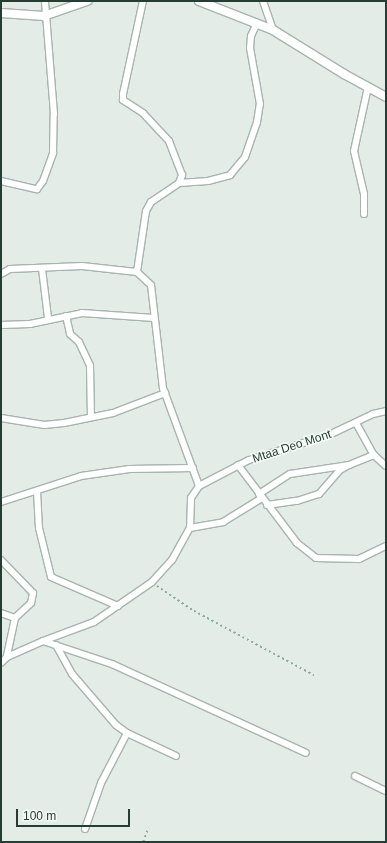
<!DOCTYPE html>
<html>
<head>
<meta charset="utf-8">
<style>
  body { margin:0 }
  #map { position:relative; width:387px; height:843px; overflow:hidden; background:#e4ece8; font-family:Helvetica,sans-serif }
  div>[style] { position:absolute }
  .path>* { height:1.5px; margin-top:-0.75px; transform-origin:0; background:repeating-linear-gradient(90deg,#86aea0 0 2px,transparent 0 5px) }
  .roads { filter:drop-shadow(1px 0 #a7b4af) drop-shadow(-1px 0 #a7b4af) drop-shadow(0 1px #a7b4af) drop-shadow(0 -1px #a7b4af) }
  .minor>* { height:6px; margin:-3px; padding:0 3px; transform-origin:3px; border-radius:3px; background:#fff }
  .tertiary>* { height:8px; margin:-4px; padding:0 4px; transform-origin:4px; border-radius:4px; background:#fff }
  span { translate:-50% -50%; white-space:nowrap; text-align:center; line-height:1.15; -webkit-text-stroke:3.5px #f4f9f6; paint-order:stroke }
  .street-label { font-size:12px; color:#243d35 }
  .frame { position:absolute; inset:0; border:2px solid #243d35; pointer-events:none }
  .scale { position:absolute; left:16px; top:809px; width:114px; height:18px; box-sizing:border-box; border:2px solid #243d35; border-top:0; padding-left:5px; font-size:12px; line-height:14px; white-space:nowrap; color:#243d35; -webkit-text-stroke:3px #f4f9f6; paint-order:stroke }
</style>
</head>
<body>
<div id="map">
  <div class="path">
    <i style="left:157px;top:586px;width:45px;rotate:34deg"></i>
    <i style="left:194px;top:611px;width:136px;rotate:28.1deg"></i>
    <i style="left:143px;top:842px;width:15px;rotate:-70deg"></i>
  </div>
  <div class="roads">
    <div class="minor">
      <i style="left:263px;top:1px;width:31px;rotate:71deg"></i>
      <i style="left:1px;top:181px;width:37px;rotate:13deg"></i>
      <i style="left:37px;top:189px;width:10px;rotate:-53deg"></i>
      <i style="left:43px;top:181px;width:30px;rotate:-70deg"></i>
      <i style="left:53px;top:153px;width:39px;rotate:-89deg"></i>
      <i style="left:54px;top:114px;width:113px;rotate:-94.6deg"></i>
      <i style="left:179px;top:183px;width:29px;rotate:-4deg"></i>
      <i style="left:208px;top:181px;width:23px;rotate:-15deg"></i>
      <i style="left:230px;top:175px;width:23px;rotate:-50deg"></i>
      <i style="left:245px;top:157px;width:37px;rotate:-71deg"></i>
      <i style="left:257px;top:122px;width:18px;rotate:-81deg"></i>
      <i style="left:260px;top:104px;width:57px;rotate:-100.1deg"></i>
      <i style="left:250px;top:48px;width:12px;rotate:-85deg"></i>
      <i style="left:251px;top:36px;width:14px;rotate:-65deg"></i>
      <i style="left:364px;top:214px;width:20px;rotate:-90deg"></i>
      <i style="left:364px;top:194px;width:44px;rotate:-103.1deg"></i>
      <i style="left:354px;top:151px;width:66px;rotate:-77.7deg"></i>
      <i style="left:42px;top:269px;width:49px;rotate:83deg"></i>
      <i style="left:137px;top:272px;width:19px;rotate:43deg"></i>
      <i style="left:151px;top:285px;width:104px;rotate:83.4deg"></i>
      <i style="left:163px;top:388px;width:104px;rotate:69.8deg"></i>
      <i style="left:1px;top:274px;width:10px;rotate:-29deg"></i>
      <i style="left:10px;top:269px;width:72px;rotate:-2.4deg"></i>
      <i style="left:82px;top:266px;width:55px;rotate:6.2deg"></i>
      <i style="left:137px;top:272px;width:62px;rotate:-81.6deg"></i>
      <i style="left:146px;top:211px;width:10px;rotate:-61deg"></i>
      <i style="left:151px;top:202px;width:34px;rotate:-34deg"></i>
      <i style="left:179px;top:183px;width:9px;rotate:-69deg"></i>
      <i style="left:182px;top:175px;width:36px;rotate:-111deg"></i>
      <i style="left:169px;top:141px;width:38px;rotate:-133deg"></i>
      <i style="left:143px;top:113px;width:24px;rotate:-147deg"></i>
      <i style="left:123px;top:100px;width:6px;rotate:-90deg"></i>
      <i style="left:123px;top:94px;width:95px;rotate:-77.9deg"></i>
      <i style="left:66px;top:316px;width:18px;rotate:77deg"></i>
      <i style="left:70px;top:334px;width:12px;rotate:42deg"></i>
      <i style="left:79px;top:342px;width:26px;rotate:65deg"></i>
      <i style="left:90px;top:366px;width:51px;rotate:88.9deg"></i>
      <i style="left:1px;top:325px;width:29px;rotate:-2deg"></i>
      <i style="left:30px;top:324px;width:53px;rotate:-11.9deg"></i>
      <i style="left:82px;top:313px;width:72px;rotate:4deg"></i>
      <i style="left:1px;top:418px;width:44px;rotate:9.2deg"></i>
      <i style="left:44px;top:425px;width:20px;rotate:-6deg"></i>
      <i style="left:64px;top:423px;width:50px;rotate:-11.5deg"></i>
      <i style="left:113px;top:413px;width:56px;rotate:-21deg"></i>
      <i style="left:356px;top:423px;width:37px;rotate:61deg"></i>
      <i style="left:374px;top:455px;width:16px;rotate:43deg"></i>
      <i style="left:238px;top:465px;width:98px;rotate:52.9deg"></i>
      <i style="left:297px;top:543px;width:24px;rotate:38deg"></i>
      <i style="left:316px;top:558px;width:43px;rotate:1.3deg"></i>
      <i style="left:359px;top:559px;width:30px;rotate:-26deg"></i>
      <i style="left:37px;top:491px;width:37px;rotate:87deg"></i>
      <i style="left:39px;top:528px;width:50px;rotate:76.2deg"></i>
      <i style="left:51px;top:577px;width:73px;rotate:23.4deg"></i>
      <i style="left:259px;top:494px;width:37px;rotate:-33deg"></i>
      <i style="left:290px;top:474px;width:60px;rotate:-8.7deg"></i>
      <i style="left:349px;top:465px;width:27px;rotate:-22deg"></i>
      <i style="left:1px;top:502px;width:84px;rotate:-18deg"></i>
      <i style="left:81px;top:476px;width:49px;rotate:-8.3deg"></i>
      <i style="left:129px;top:469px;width:64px;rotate:-0.9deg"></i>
      <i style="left:267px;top:505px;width:30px;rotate:-8deg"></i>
      <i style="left:297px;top:501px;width:23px;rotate:-18deg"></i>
      <i style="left:319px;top:494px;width:32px;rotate:-49deg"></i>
      <i style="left:340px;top:470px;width:10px;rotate:-29deg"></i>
      <i style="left:190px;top:528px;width:34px;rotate:-10deg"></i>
      <i style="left:223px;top:522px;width:46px;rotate:-31.6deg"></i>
      <i style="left:1px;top:560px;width:46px;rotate:45.9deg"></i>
      <i style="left:33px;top:593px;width:10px;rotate:101deg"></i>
      <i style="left:31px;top:603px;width:22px;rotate:137deg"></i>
      <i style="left:15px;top:618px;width:40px;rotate:102deg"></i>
      <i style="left:1px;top:613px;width:15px;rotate:20deg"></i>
      <i style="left:43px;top:641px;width:73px;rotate:18.4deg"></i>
      <i style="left:112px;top:664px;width:213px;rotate:24.6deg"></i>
      <i style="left:56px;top:645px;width:33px;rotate:61deg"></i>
      <i style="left:72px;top:674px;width:67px;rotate:49.2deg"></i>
      <i style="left:116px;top:725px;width:14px;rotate:36deg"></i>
      <i style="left:127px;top:733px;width:54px;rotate:25.1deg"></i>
      <i style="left:1px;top:663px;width:8px;rotate:-45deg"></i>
      <i style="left:7px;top:657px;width:39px;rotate:-24deg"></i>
      <i style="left:43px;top:641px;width:54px;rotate:-20.4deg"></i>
      <i style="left:94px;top:622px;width:70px;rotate:-34.6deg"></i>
      <i style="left:152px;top:582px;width:30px;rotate:-48deg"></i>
      <i style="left:172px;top:560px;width:37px;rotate:-61deg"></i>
      <i style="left:190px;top:528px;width:30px;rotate:-88deg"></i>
      <i style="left:191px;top:498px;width:14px;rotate:-56deg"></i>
      <i style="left:199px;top:486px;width:56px;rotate:-27.5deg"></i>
      <i style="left:249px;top:460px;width:84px;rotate:-17.4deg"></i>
      <i style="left:329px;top:435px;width:49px;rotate:-25.5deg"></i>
      <i style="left:373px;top:414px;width:13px;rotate:-13deg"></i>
      <i style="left:355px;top:776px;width:34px;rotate:26deg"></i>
      <i style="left:85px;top:829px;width:49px;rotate:-70.8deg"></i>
      <i style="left:101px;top:783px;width:56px;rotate:-62.5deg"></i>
    </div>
    <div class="tertiary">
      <i style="left:199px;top:1px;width:79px;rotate:21.4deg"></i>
      <i style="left:273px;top:30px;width:84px;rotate:31.8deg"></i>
      <i style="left:344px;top:74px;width:48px;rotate:28.7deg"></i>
      <i style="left:1px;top:13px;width:43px;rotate:4deg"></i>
      <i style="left:44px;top:16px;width:46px;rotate:-19.2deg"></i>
    </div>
  </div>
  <div class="street-label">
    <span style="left:292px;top:447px;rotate:-18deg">Mtaa Deo Mont</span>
  </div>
  <div class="frame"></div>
  <div class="scale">100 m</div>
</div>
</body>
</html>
